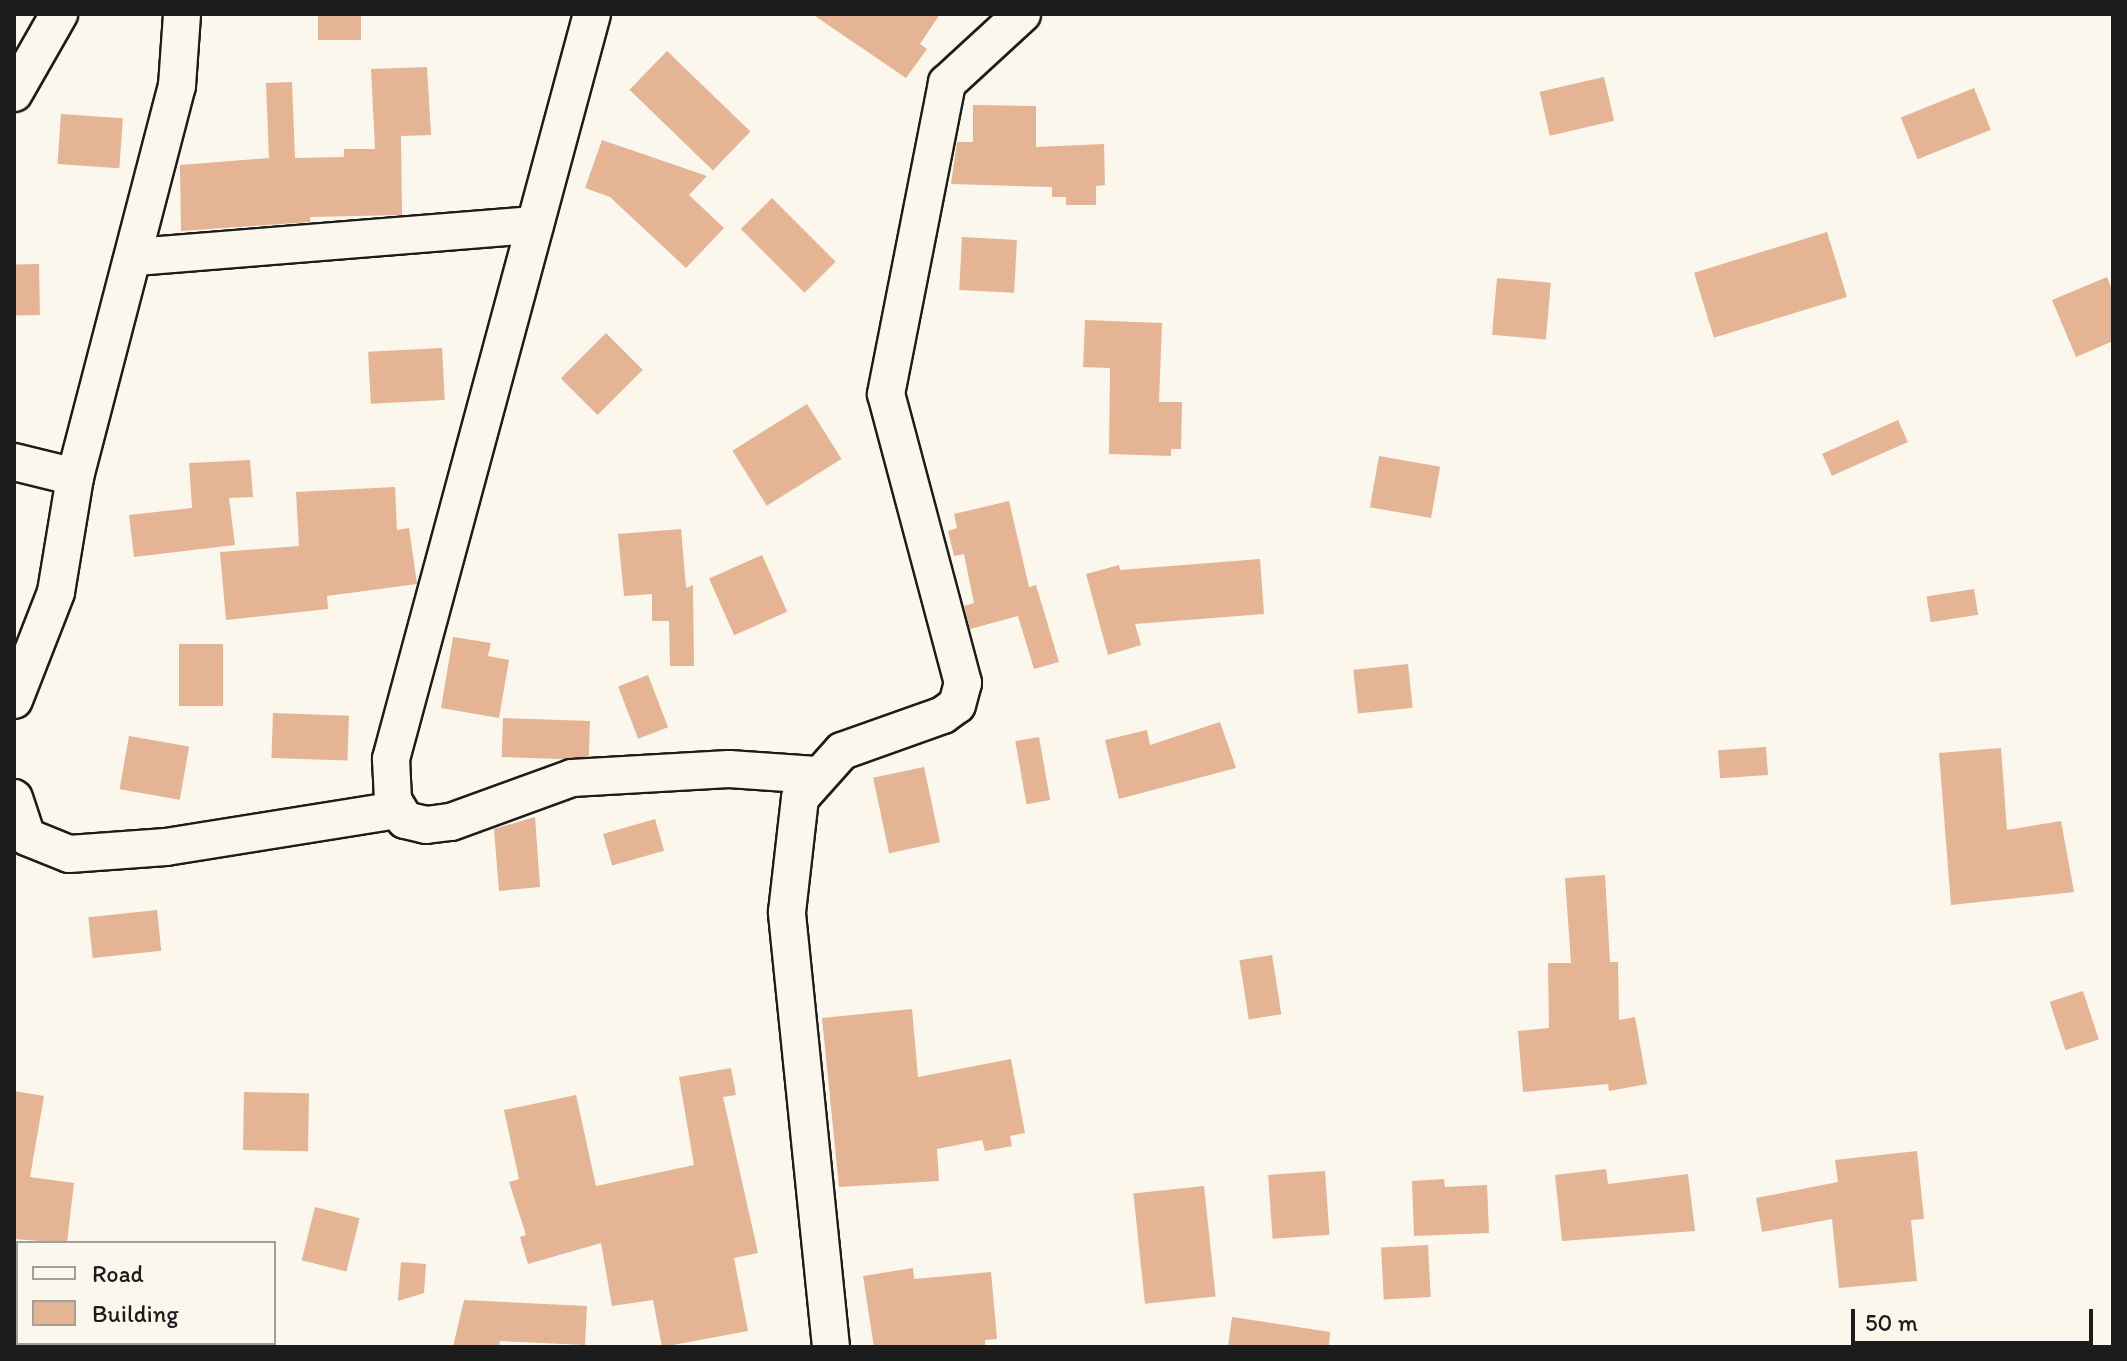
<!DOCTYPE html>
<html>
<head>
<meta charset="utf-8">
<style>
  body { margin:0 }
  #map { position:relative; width:2127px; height:1361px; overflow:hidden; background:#fbf7ec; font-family:Itim,sans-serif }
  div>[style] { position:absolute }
  .building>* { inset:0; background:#e4b495; transform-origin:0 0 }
  .roads { filter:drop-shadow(2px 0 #1c1c1c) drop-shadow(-2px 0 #1c1c1c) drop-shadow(0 2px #1c1c1c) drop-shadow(0 -2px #1c1c1c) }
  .minor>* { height:36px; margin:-18px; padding:0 18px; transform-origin:18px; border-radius:18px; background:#fbf7ec }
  span { translate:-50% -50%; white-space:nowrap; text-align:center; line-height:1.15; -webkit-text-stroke:7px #fbf7ec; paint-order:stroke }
  .frame { position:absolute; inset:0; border:16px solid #1c1c1c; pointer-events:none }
  .legend { position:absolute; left:16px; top:1241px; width:260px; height:104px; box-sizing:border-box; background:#fbf7ec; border:2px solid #a29f99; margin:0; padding:10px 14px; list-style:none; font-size:24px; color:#1c1c1c }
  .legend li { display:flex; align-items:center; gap:16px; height:40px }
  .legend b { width:40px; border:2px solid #a29f99 }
  .scale { position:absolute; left:1851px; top:1309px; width:242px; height:36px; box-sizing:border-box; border:4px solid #1c1c1c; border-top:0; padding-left:10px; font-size:24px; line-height:28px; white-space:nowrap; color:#1c1c1c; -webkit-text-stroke:6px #fbf7ec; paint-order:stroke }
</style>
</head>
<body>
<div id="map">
  <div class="building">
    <i style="left:318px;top:14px;width:43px;height:26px"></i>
    <i style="clip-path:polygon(812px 14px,940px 14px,920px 44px,927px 49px,906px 78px)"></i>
    <i style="left:667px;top:51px;width:116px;height:54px;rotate:44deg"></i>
    <i style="clip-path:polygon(427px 67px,431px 135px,401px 136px,402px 215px,310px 217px,310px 222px,181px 231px,180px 165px,269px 158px,266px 83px,292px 82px,295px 158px,344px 157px,344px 149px,375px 149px,371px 69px)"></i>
    <i style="left:1604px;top:77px;width:45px;height:66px;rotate:77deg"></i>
    <i style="left:1974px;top:88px;width:45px;height:79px;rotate:68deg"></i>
    <i style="clip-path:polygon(973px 105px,1036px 106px,1036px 147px,1104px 144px,1105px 185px,1096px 186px,1096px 205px,1066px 205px,1066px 197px,1052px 197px,1052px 187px,951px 184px,957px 142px,973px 142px)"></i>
    <i style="left:61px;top:114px;width:62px;height:50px;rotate:4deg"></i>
    <i style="clip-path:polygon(602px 140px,707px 176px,689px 195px,724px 228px,686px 268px,610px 197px,585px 188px)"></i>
    <i style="left:772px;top:198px;width:90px;height:44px;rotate:45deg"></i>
    <i style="left:1827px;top:232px;width:68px;height:139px;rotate:73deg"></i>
    <i style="left:962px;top:237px;width:55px;height:53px;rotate:3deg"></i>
    <i style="left:39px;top:264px;width:51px;height:25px;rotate:89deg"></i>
    <i style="clip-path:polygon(2107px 277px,2113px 292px,2113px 341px,2076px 357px,2052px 300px)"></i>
    <i style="left:1497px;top:278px;width:54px;height:57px;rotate:5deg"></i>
    <i style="clip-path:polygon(1085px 320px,1162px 323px,1159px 402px,1182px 402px,1181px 449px,1171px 449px,1171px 456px,1109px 454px,1110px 368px,1083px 367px)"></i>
    <i style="left:606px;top:333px;width:52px;height:64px;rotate:45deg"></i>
    <i style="left:442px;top:348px;width:52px;height:74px;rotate:87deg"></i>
    <i style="left:807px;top:404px;width:65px;height:88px;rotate:58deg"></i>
    <i style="left:1898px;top:420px;width:24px;height:83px;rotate:66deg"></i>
    <i style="left:1379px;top:456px;width:62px;height:52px;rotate:10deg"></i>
    <i style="clip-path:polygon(250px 460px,253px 497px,229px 498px,235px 545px,134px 557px,129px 515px,192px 508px,189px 463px)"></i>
    <i style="clip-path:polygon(395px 487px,397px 530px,409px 528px,417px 584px,327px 596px,328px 609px,226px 620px,220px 552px,299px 546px,296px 492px)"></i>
    <i style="clip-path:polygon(1009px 501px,1029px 587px,1036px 585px,1059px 662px,1034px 669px,1018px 616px,970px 629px,964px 606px,974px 603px,964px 554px,954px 556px,948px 531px,957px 528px,954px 514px)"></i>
    <i style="clip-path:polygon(681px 529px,686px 588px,693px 585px,694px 666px,670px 666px,669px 621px,652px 621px,652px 594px,624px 596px,618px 534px)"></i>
    <i style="left:762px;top:555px;width:62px;height:58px;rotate:66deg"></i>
    <i style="clip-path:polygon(1260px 559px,1264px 614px,1135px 624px,1141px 645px,1108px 655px,1086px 574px,1119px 565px,1120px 570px)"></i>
    <i style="left:1974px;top:589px;width:26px;height:48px;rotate:81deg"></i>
    <i style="clip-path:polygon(453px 637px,491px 643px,488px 656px,509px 660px,499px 718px,441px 708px)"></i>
    <i style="left:179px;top:644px;width:44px;height:62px"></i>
    <i style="left:1408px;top:664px;width:44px;height:55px;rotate:84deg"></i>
    <i style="left:648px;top:675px;width:56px;height:32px;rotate:69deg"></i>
    <i style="left:273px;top:713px;width:76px;height:45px;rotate:2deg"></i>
    <i style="left:503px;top:718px;width:87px;height:39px;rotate:2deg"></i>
    <i style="clip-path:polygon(1220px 722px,1236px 768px,1119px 799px,1105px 740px,1147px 730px,1150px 745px)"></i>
    <i style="left:129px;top:736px;width:61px;height:54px;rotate:10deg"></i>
    <i style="left:1039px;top:737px;width:64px;height:24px;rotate:80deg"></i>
    <i style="left:1766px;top:747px;width:28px;height:48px;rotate:86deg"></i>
    <i style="clip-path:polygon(2001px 748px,2007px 830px,2061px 821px,2074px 892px,1951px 905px,1939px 753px)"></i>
    <i style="left:924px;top:767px;width:77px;height:52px;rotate:78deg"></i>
    <i style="clip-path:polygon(535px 817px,540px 887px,499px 891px,494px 829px)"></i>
    <i style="left:655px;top:819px;width:33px;height:54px;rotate:74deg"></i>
    <i style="clip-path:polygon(1605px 875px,1610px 962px,1618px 962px,1619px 1020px,1635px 1017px,1647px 1084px,1609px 1091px,1608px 1084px,1523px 1092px,1518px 1031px,1549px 1028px,1548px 963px,1571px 963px,1565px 878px)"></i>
    <i style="left:157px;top:910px;width:41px;height:69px;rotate:84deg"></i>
    <i style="left:1272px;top:955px;width:60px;height:33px;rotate:81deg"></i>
    <i style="left:2083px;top:991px;width:51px;height:35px;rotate:72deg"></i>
    <i style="clip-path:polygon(912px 1009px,918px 1077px,1011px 1059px,1025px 1133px,1010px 1136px,1012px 1146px,985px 1151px,982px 1140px,937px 1149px,939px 1181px,839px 1187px,822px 1018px)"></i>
    <i style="clip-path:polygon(731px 1068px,736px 1095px,723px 1097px,758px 1253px,734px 1258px,748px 1331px,662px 1347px,653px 1300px,612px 1306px,601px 1243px,528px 1264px,520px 1237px,526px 1235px,509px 1182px,519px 1179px,504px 1110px,576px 1095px,596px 1186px,694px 1165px,679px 1077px)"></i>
    <i style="clip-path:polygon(14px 1091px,44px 1096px,30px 1177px,74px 1183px,67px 1243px,14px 1239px)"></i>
    <i style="left:244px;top:1092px;width:65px;height:58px;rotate:1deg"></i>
    <i style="clip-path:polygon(1917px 1151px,1924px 1219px,1911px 1220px,1917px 1281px,1839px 1288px,1832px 1219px,1762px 1232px,1756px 1198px,1838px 1182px,1835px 1160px)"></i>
    <i style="clip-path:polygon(1606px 1169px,1608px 1184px,1688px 1174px,1695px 1231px,1562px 1241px,1555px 1175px)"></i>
    <i style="left:1325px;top:1171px;width:64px;height:57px;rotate:86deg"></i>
    <i style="clip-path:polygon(1444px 1179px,1445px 1187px,1487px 1185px,1489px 1233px,1414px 1236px,1412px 1181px)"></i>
    <i style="left:1204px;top:1186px;width:111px;height:71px;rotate:84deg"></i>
    <i style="left:315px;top:1207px;width:46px;height:55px;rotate:14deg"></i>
    <i style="left:1428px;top:1245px;width:52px;height:47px;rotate:87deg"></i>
    <i style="clip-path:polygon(401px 1262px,426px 1264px,424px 1293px,398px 1301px)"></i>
    <i style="clip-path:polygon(913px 1268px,914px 1279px,991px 1272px,997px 1339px,985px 1340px,985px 1347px,874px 1347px,863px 1276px)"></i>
    <i style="clip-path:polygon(464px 1300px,587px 1306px,585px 1345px,500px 1341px,499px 1347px,453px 1347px)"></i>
    <i style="clip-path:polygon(1232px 1317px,1330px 1332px,1329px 1347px,1228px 1347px)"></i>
  </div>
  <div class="roads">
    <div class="minor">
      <i style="left:592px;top:14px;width:772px;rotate:105.1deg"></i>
      <i style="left:391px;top:759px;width:41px;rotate:87.2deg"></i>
      <i style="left:393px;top:800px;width:23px;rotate:59deg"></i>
      <i style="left:405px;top:820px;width:22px;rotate:13deg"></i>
      <i style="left:426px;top:825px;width:25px;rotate:-7deg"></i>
      <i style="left:451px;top:822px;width:129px;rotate:-20deg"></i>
      <i style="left:572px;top:778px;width:157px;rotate:-3.3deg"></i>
      <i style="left:729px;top:769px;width:87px;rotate:3.9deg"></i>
      <i style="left:14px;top:93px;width:91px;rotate:-60.3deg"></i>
      <i style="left:135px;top:257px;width:401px;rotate:-4.6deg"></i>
      <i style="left:14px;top:462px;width:63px;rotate:13.8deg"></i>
      <i style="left:14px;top:700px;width:116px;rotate:-68.7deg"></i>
      <i style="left:56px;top:592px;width:117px;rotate:-80.6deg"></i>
      <i style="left:75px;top:477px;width:404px;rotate:-75.4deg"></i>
      <i style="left:177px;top:86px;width:72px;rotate:-86deg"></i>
      <i style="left:14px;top:798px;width:41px;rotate:71.6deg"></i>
      <i style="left:27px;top:837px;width:45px;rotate:22deg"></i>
      <i style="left:69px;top:854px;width:97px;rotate:-4.1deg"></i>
      <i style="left:166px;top:847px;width:234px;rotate:-9.1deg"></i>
      <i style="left:831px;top:1347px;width:437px;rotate:-95.8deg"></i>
      <i style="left:787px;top:912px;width:115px;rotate:-83.5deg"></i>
      <i style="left:800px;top:798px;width:63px;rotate:-48.2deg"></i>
      <i style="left:842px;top:751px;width:107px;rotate:-19.6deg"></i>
      <i style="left:943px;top:715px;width:17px;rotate:-36deg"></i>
      <i style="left:957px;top:705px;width:23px;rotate:-75deg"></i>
      <i style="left:963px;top:683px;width:299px;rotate:-104.9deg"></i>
      <i style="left:886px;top:394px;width:317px;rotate:-78.9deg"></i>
      <i style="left:947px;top:83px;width:102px;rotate:-42.6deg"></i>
    </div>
  </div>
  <div class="frame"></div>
  <ul class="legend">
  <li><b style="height:10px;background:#fbf7ec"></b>Road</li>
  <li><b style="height:22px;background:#e4b495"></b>Building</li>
  </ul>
  <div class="scale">50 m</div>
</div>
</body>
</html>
